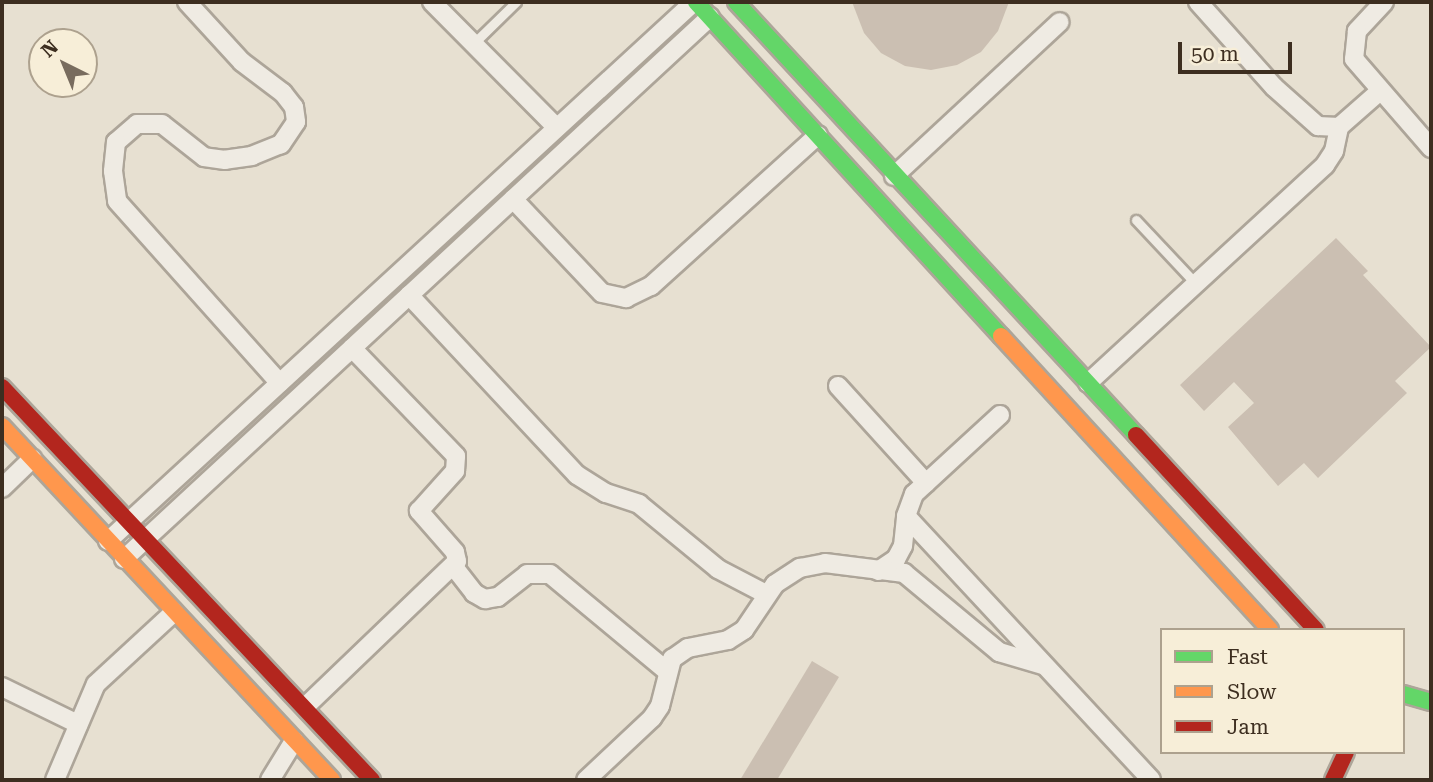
<!DOCTYPE html>
<html>
<head>
<meta charset="utf-8">
<style>
  body { margin:0 }
  #map { position:relative; width:1433px; height:782px; overflow:hidden; background:#e7e0d1; font-family:"Roboto Serif",serif }
  div>[style] { position:absolute }
  .building>* { inset:0; background:#cbbfb2 }
  .roads { filter:drop-shadow(2px 0 #ada599) drop-shadow(-2px 0 #ada599) drop-shadow(0 2px #ada599) drop-shadow(0 -2px #ada599) }
  .lane>* { height:9px; margin:-4.5px; padding:0 4.5px; transform-origin:4.5px; border-radius:4.5px; background:#efebe3 }
  .street>* { height:18px; margin:-9px; padding:0 9px; transform-origin:9px; border-radius:9px; background:#efebe3 }
  .fast>* { height:16px; margin:-8px; padding:0 8px; transform-origin:8px; border-radius:8px; background:#63d668 }
  .slow>* { height:16px; margin:-8px; padding:0 8px; transform-origin:8px; border-radius:8px; background:#ff974d }
  .jam>* { height:16px; margin:-8px; padding:0 8px; transform-origin:8px; border-radius:8px; background:#b3261e }
  span { translate:-50% -50%; white-space:nowrap; text-align:center; line-height:1.15; -webkit-text-stroke:7px #f7eed8; paint-order:stroke }
  .frame { position:absolute; inset:0; border:4px solid #3d2e20; pointer-events:none }
  .legend { position:absolute; left:1160px; top:628px; width:245px; height:126px; box-sizing:border-box; background:#f7eed8; border:2px solid #ada18e; margin:0; padding:9px 12px; list-style:none; font-size:21px; color:#3d2e20 }
  .legend li { display:flex; align-items:center; gap:14px; height:35px }
  .legend b { width:35px; border:2px solid #ada18e }
  .north { position:absolute; left:28px; top:28px; width:70px; height:70px; box-sizing:border-box; background:#f7eed8; border:2px solid #ada18e; border-radius:50%; rotate:317deg; font-size:19px; font-weight:700; line-height:28px; text-align:center; color:#3d2e20 }
  .north::after { content:''; display:block; margin:auto; width:24px; height:32px; background:#786c5e; clip-path:polygon(50% 0,100% 100%,50% 72%,0 100%) }
  .scale { position:absolute; left:1178px; top:42px; width:114px; height:32px; box-sizing:border-box; border:4px solid #3d2e20; border-top:0; padding-left:9px; font-size:21px; line-height:24px; white-space:nowrap; color:#3d2e20; -webkit-text-stroke:5px #f7eed8; paint-order:stroke }
</style>
</head>
<body>
<div id="map">
  <div class="building">
    <i style="clip-path:polygon(852px 2px,1009px 2px,998px 31px,981px 52px,957px 65px,931px 70px,905px 66px,881px 53px,864px 33px)"></i>
    <i style="clip-path:polygon(1336px 238px,1368px 271px,1363px 275px,1431px 347px,1395px 381px,1407px 393px,1318px 478px,1304px 463px,1278px 486px,1228px 427px,1254px 403px,1234px 382px,1204px 411px,1180px 385px)"></i>
    <i style="clip-path:polygon(812px 661px,839px 677px,777px 780px,740px 780px)"></i>
  </div>
  <div class="roads">
    <div class="lane">
      <i style="left:476px;top:41px;width:56px;rotate:-44.3deg"></i>
      <i style="left:1136px;top:220px;width:88px;rotate:46.8deg"></i>
    </div>
    <div class="street">
      <i style="left:187px;top:2px;width:81px;rotate:47.5deg"></i>
      <i style="left:242px;top:62px;width:51px;rotate:37.1deg"></i>
      <i style="left:283px;top:93px;width:18px;rotate:52deg"></i>
      <i style="left:294px;top:107px;width:15px;rotate:82deg"></i>
      <i style="left:296px;top:122px;width:27px;rotate:124deg"></i>
      <i style="left:281px;top:144px;width:31px;rotate:158deg"></i>
      <i style="left:252px;top:156px;width:27px;rotate:172deg"></i>
      <i style="left:225px;top:160px;width:21px;rotate:-172deg"></i>
      <i style="left:204px;top:157px;width:53px;rotate:-141.8deg"></i>
      <i style="left:162px;top:124px;width:25px;rotate:180deg"></i>
      <i style="left:137px;top:124px;width:28px;rotate:139deg"></i>
      <i style="left:116px;top:142px;width:29px;rotate:96deg"></i>
      <i style="left:113px;top:171px;width:30px;rotate:82deg"></i>
      <i style="left:117px;top:201px;width:244px;rotate:48.2deg"></i>
      <i style="left:432px;top:2px;width:177px;rotate:45.2deg"></i>
      <i style="left:1198px;top:2px;width:114px;rotate:48.2deg"></i>
      <i style="left:1274px;top:87px;width:59px;rotate:41.6deg"></i>
      <i style="left:1318px;top:126px;width:21px;rotate:3deg"></i>
      <i style="left:1339px;top:127px;width:55px;rotate:-41.3deg"></i>
      <i style="left:1384px;top:2px;width:40px;rotate:133deg"></i>
      <i style="left:1357px;top:31px;width:28px;rotate:96deg"></i>
      <i style="left:1354px;top:59px;width:118px;rotate:49.1deg"></i>
      <i style="left:894px;top:176px;width:226px;rotate:-42.9deg"></i>
      <i style="left:513px;top:199px;width:129px;rotate:46.6deg"></i>
      <i style="left:602px;top:293px;width:25px;rotate:12deg"></i>
      <i style="left:626px;top:298px;width:28px;rotate:-26deg"></i>
      <i style="left:651px;top:286px;width:225px;rotate:-42.1deg"></i>
      <i style="left:409px;top:295px;width:246px;rotate:47deg"></i>
      <i style="left:577px;top:475px;width:34px;rotate:32deg"></i>
      <i style="left:606px;top:493px;width:35px;rotate:18deg"></i>
      <i style="left:639px;top:504px;width:102px;rotate:39.4deg"></i>
      <i style="left:718px;top:569px;width:54px;rotate:27.5deg"></i>
      <i style="left:1088px;top:383px;width:322px;rotate:-42.6deg"></i>
      <i style="left:1325px;top:165px;width:17px;rotate:-57deg"></i>
      <i style="left:1334px;top:151px;width:25px;rotate:-78deg"></i>
      <i style="left:838px;top:386px;width:131px;rotate:47.8deg"></i>
      <i style="left:1000px;top:415px;width:117px;rotate:137.4deg"></i>
      <i style="left:914px;top:494px;width:23px;rotate:110deg"></i>
      <i style="left:906px;top:516px;width:360px;rotate:47.1deg"></i>
      <i style="left:2px;top:488px;width:42px;rotate:-44deg"></i>
      <i style="left:108px;top:541px;width:796px;rotate:-42.61deg"></i>
      <i style="left:124px;top:559px;width:798px;rotate:-42.77deg"></i>
      <i style="left:454px;top:567px;width:33px;rotate:52deg"></i>
      <i style="left:474px;top:593px;width:13px;rotate:29deg"></i>
      <i style="left:485px;top:599px;width:13px;rotate:-9deg"></i>
      <i style="left:498px;top:597px;width:37px;rotate:-38deg"></i>
      <i style="left:527px;top:574px;width:23px"></i>
      <i style="left:550px;top:574px;width:153px;rotate:39.7deg"></i>
      <i style="left:878px;top:571px;width:22px;rotate:-34deg"></i>
      <i style="left:896px;top:559px;width:15px;rotate:-62deg"></i>
      <i style="left:903px;top:546px;width:30px;rotate:-84deg"></i>
      <i style="left:2px;top:687px;width:85px;rotate:26deg"></i>
      <i style="left:306px;top:706px;width:209px;rotate:-43.8deg"></i>
      <i style="left:457px;top:561px;width:9px;rotate:-103deg"></i>
      <i style="left:455px;top:552px;width:55px;rotate:-131.3deg"></i>
      <i style="left:419px;top:511px;width:54px;rotate:-48deg"></i>
      <i style="left:455px;top:471px;width:15px;rotate:-86deg"></i>
      <i style="left:456px;top:456px;width:150px;rotate:-133.9deg"></i>
      <i style="left:55px;top:780px;width:104px;rotate:-66.9deg"></i>
      <i style="left:96px;top:684px;width:106px;rotate:-42.7deg"></i>
      <i style="left:270px;top:780px;width:46px;rotate:-58.4deg"></i>
      <i style="left:586px;top:780px;width:91px;rotate:-43.2deg"></i>
      <i style="left:652px;top:718px;width:14px;rotate:-56deg"></i>
      <i style="left:660px;top:706px;width:49px;rotate:-75.7deg"></i>
      <i style="left:672px;top:659px;width:19px;rotate:-35deg"></i>
      <i style="left:688px;top:648px;width:41px;rotate:-11.3deg"></i>
      <i style="left:728px;top:640px;width:19px;rotate:-32deg"></i>
      <i style="left:744px;top:630px;width:55px;rotate:-56deg"></i>
      <i style="left:775px;top:584px;width:30px;rotate:-33deg"></i>
      <i style="left:800px;top:568px;width:25px;rotate:-11deg"></i>
      <i style="left:825px;top:563px;width:80px;rotate:7.2deg"></i>
      <i style="left:904px;top:573px;width:124px;rotate:39.7deg"></i>
      <i style="left:999px;top:652px;width:46px;rotate:16.5deg"></i>
    </div>
    <div class="fast">
      <i style="left:696px;top:2px;width:452px;rotate:47.6deg"></i>
      <i style="left:736px;top:2px;width:589px;rotate:47.27deg"></i>
      <i style="left:1403px;top:694px;width:29px;rotate:16deg"></i>
    </div>
    <div class="slow">
      <i style="left:1001px;top:336px;width:398px;rotate:47.5deg"></i>
      <i style="left:2px;top:426px;width:484px;rotate:47deg"></i>
    </div>
    <div class="jam">
      <i style="left:2px;top:387px;width:540px;rotate:46.73deg"></i>
      <i style="left:1136px;top:435px;width:265px;rotate:47.3deg"></i>
      <i style="left:1333px;top:780px;width:31px;rotate:-65deg"></i>
    </div>
  </div>
  <div class="frame"></div>
  <ul class="legend">
  <li><b style="height:9px;background:#63d668"></b>Fast</li>
  <li><b style="height:9px;background:#ff974d"></b>Slow</li>
  <li><b style="height:9px;background:#b3261e"></b>Jam</li>
  </ul>
  <div class="north">N</div>
  <div class="scale">50 m</div>
</div>
</body>
</html>
